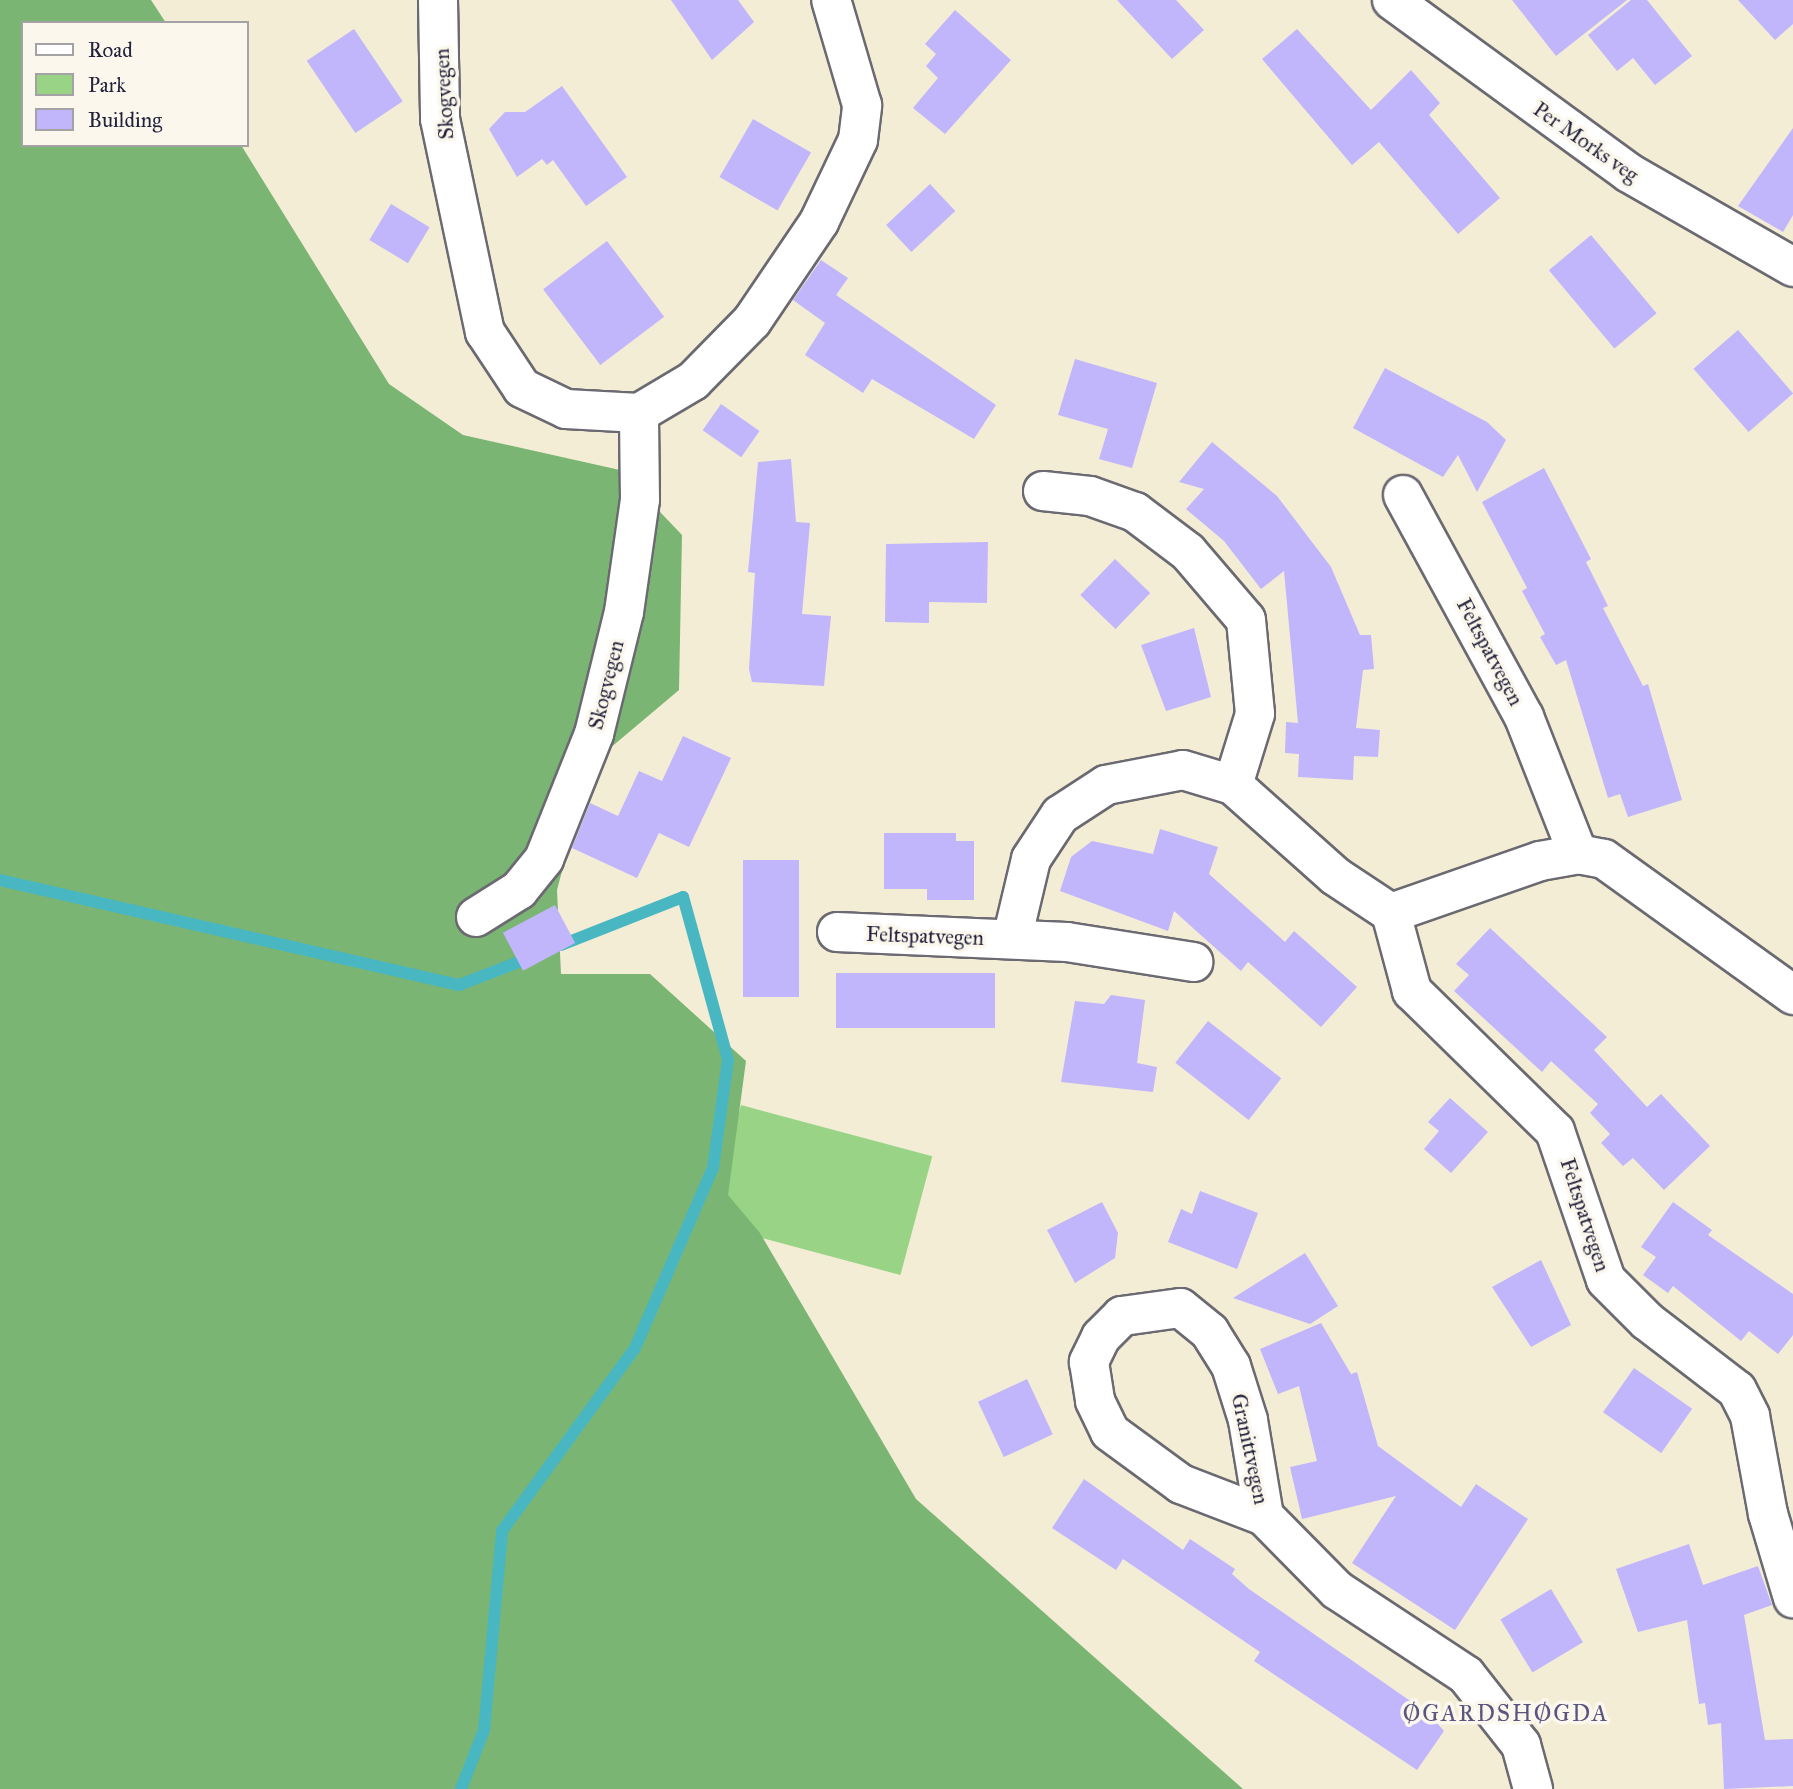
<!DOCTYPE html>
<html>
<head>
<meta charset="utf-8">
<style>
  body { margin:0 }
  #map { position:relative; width:1793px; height:1789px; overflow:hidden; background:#f3edd6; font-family:"IM FELL Great Primer",serif }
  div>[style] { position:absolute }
  .green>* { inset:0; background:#99d386; transform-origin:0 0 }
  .forest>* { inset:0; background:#7ab573 }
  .stream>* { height:12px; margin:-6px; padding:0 6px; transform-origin:6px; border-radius:6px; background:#49b7c2 }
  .building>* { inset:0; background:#c1b5fc; transform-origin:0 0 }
  .roads { filter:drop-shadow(2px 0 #6b6971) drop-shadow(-2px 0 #6b6971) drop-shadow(0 2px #6b6971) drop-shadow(0 -2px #6b6971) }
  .minor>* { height:38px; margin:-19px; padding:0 19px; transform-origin:19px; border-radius:19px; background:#fff }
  span { translate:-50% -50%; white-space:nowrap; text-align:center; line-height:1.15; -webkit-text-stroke:7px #fbf7ec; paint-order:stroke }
  .street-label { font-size:21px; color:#22223b }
  .neighbourhood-label { font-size:23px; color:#5a557f; letter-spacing:2px }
  .legend { position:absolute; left:21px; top:21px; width:228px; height:126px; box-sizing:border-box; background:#fbf7ec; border:2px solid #a4a2a5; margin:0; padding:9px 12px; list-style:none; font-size:21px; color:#22223b }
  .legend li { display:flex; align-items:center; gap:14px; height:35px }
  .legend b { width:35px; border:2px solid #a4a2a5 }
</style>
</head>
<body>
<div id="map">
  <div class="green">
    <i style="left:741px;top:1105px;width:198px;height:123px;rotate:15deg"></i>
  </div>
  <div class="forest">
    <i style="clip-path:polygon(0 0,151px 0,166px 23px,23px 23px,23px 145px,241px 145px,389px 384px,463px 435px,620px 470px,682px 535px,679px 690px,590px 765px,557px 890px,561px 974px,650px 974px,746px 1061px,728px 1195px,760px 1233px,916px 1499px,1243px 1789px,0 1789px)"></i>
  </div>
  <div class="stream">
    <i style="left:0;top:880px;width:471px;rotate:12.9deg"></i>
    <i style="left:459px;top:985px;width:80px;rotate:-21.1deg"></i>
    <i style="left:461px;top:1789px;width:63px;rotate:-68.7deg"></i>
    <i style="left:484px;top:1730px;width:200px;rotate:-84.8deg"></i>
    <i style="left:502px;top:1531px;width:226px;rotate:-54deg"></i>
    <i style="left:635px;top:1348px;width:196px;rotate:-66.6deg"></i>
    <i style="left:713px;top:1168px;width:109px;rotate:-82.1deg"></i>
    <i style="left:728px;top:1060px;width:169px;rotate:-105.4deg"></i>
    <i style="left:683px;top:897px;width:131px;rotate:158.5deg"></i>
  </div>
  <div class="building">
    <i style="clip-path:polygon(671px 0,738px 0,754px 22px,712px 60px)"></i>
    <i style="clip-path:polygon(1117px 0,1176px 0,1204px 30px,1172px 59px)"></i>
    <i style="clip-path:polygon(1512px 0,1627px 0,1556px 56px)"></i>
    <i style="clip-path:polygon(1631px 0,1647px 0,1692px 56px,1655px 85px,1633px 58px,1617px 71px,1588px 35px)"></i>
    <i style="clip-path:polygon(1738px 0,1793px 0,1793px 24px,1775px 40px)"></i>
    <i style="clip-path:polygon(955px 10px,1011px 60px,945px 134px,913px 108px,938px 78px,926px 66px,936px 54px,925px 44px)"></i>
    <i style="left:354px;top:29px;width:87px;height:57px;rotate:56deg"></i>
    <i style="clip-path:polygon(1297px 29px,1371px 110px,1411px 70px,1440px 103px,1429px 115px,1500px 198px,1458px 234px,1379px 142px,1352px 165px,1262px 59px)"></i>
    <i style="clip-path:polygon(562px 86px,627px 177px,586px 206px,553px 160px,547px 165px,542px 159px,517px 177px,489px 129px,505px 112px,525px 112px)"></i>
    <i style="left:753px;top:119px;width:67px;height:67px;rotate:30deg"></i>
    <i style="clip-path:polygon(1793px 128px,1793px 215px,1783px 232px,1738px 206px)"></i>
    <i style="left:930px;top:184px;width:37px;height:60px;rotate:47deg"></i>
    <i style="left:391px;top:204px;width:45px;height:42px;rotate:31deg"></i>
    <i style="left:1591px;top:235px;width:102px;height:55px;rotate:50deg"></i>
    <i style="left:607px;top:241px;width:95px;height:80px;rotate:53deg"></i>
    <i style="clip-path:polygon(821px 260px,848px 278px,836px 295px,996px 405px,974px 439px,872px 379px,863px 393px,805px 355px,825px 323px,793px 300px)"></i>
    <i style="left:1738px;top:330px;width:84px;height:59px;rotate:49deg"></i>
    <i style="clip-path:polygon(1075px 359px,1157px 383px,1132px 468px,1099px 459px,1108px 429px,1058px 415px)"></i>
    <i style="clip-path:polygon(1385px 368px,1487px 422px,1506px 440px,1477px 492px,1458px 455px,1443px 477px,1353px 428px)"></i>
    <i style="left:721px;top:404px;width:47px;height:32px;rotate:35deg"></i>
    <i style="clip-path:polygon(1212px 442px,1277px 496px,1331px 567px,1360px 635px,1371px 635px,1374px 669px,1363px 670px,1356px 728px,1380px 730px,1378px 757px,1354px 756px,1353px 780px,1298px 777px,1299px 754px,1285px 753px,1286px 722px,1298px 723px,1284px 571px,1261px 589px,1224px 541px,1186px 509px,1204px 489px,1179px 482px)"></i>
    <i style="clip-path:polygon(791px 459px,796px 522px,810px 523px,802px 614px,831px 616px,824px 686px,752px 682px,749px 669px,755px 573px,748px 572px,758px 462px)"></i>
    <i style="clip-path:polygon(1544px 468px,1591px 559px,1586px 562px,1608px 606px,1603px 608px,1643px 686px,1648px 684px,1682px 800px,1628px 817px,1620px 794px,1608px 798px,1566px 660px,1556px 665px,1540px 637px,1545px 634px,1522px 591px,1527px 588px,1482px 502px)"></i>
    <i style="clip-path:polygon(988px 542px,987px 603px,929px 602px,929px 623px,885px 622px,886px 544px)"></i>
    <i style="left:1115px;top:559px;width:49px;height:50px;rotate:44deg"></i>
    <i style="clip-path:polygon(1194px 628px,1211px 697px,1166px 711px,1141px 645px)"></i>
    <i style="clip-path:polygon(683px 736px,731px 758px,689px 847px,659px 833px,637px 878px,572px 848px,590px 803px,618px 816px,639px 771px,662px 781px)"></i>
    <i style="clip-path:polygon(1160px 829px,1218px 847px,1209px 874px,1285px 942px,1294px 931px,1357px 987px,1321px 1027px,1248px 962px,1241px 971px,1174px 911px,1168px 931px,1060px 891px,1071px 857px,1092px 841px,1153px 854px)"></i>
    <i style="clip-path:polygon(884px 833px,956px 833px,956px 841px,974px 841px,974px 900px,927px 900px,927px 889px,884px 889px)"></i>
    <i style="left:743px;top:860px;width:56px;height:137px"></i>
    <i style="left:555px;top:905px;width:43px;height:59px;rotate:62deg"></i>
    <i style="clip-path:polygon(1490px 928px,1607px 1037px,1594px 1050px,1647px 1107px,1661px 1094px,1710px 1146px,1664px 1190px,1633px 1158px,1623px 1166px,1601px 1143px,1610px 1134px,1590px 1113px,1598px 1104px,1551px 1061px,1542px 1072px,1454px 991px,1469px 975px,1456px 964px)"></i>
    <i style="left:836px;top:973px;width:159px;height:55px"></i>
    <i style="clip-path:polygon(1111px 995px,1145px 1000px,1137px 1063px,1157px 1067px,1153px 1092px,1061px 1082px,1075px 1001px,1104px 1004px)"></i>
    <i style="left:1208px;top:1021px;width:93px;height:53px;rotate:38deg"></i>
    <i style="clip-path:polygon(1450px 1098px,1488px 1132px,1451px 1173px,1424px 1149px,1439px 1131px,1428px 1122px)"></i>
    <i style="clip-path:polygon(1200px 1191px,1258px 1213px,1237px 1269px,1168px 1242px,1181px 1209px,1192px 1214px)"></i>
    <i style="clip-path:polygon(1102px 1202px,1118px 1233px,1115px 1258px,1075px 1283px,1047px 1230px)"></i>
    <i style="clip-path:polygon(1673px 1202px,1712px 1230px,1708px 1235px,1793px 1294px,1793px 1335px,1778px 1354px,1749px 1331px,1741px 1341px,1673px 1286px,1668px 1293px,1643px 1275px,1656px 1257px,1641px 1247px)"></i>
    <i style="clip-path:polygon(1305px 1253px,1338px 1306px,1310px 1324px,1233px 1298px)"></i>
    <i style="clip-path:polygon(1541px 1260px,1571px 1325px,1531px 1347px,1492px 1287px)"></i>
    <i style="clip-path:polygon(1321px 1323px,1351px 1374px,1357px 1372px,1378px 1446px,1461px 1507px,1476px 1484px,1528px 1519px,1455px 1630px,1352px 1563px,1396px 1496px,1302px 1519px,1290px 1467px,1317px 1461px,1299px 1386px,1278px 1394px,1260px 1349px)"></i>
    <i style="left:1634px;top:1368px;width:71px;height:54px;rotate:35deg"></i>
    <i style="left:1027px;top:1379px;width:61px;height:54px;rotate:65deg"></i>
    <i style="clip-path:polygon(1084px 1479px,1183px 1550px,1190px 1539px,1235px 1569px,1232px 1574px,1249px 1589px,1429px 1714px,1444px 1731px,1417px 1770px,1254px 1661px,1260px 1652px,1123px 1559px,1116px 1570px,1052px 1528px)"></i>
    <i style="clip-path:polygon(1689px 1544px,1703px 1585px,1758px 1566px,1772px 1605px,1744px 1615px,1765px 1740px,1793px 1739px,1793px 1786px,1724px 1789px,1721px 1723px,1708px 1725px,1705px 1703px,1699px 1704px,1687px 1620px,1638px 1632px,1616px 1569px)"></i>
    <i style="left:1551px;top:1589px;width:62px;height:59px;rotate:59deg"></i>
  </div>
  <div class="roads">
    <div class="minor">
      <i style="left:438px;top:0;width:119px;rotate:89deg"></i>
      <i style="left:440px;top:119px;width:218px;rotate:78.1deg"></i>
      <i style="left:485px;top:332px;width:67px;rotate:56.5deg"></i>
      <i style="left:522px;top:388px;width:49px;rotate:25.5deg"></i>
      <i style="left:566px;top:409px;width:73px;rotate:3.1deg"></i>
      <i style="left:639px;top:413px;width:63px;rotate:-30.7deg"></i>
      <i style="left:693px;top:381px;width:84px;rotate:-45.5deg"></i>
      <i style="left:752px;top:321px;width:120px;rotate:-55.9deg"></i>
      <i style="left:819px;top:222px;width:91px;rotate:-64.6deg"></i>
      <i style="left:858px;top:140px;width:35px;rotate:-83deg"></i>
      <i style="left:862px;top:105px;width:109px;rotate:-106.4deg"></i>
      <i style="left:1392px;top:0;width:293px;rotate:36.1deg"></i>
      <i style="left:1629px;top:173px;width:189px;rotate:29.8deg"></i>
      <i style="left:1043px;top:491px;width:47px;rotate:6.1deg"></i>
      <i style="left:1090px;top:496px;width:48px;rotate:19.6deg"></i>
      <i style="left:1135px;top:512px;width:66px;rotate:37deg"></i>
      <i style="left:1188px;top:552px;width:89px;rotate:49.5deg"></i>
      <i style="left:1246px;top:620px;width:94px;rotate:84.5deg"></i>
      <i style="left:1255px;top:714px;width:74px;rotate:107.2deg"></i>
      <i style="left:1403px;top:495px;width:253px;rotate:61.4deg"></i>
      <i style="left:1524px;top:717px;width:147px;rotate:68.5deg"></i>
      <i style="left:1391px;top:913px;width:158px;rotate:-19.2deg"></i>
      <i style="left:1540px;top:861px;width:39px;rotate:-10deg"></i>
      <i style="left:1578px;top:854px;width:26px;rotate:11deg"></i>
      <i style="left:1604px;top:859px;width:233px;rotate:35.7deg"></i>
      <i style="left:476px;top:917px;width:51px;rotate:-32.1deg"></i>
      <i style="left:519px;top:890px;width:40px;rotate:-51deg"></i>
      <i style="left:544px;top:859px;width:135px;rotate:-68.2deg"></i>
      <i style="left:594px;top:734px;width:126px;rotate:-76.2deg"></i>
      <i style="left:624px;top:612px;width:113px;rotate:-81.9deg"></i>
      <i style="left:640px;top:500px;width:87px;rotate:-90.7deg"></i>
      <i style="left:837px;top:932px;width:230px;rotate:2.5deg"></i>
      <i style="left:1067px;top:942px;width:128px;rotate:9deg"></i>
      <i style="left:1012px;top:939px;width:82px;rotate:-76.6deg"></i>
      <i style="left:1031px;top:859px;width:53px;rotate:-56.6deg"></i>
      <i style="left:1060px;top:815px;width:55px;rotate:-33.1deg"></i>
      <i style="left:1106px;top:785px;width:78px;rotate:-11deg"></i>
      <i style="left:1183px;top:770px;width:52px;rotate:16.7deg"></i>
      <i style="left:1233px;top:785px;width:137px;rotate:41.7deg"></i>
      <i style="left:1335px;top:876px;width:67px;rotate:33.5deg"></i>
      <i style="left:1391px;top:913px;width:81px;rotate:74.9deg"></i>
      <i style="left:1412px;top:991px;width:200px;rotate:44.4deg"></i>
      <i style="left:1555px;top:1131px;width:157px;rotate:71.1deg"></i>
      <i style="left:1606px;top:1280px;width:58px;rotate:45deg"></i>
      <i style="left:1647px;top:1321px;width:113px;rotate:37.5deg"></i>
      <i style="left:1737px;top:1390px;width:29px;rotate:63deg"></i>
      <i style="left:1750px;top:1416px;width:100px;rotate:79.6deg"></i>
      <i style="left:1768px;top:1514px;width:88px;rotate:73.4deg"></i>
      <i style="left:1264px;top:1516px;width:97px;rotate:-99.5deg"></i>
      <i style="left:1248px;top:1420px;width:57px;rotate:-107.5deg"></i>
      <i style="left:1231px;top:1366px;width:40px;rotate:-122deg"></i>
      <i style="left:1210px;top:1332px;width:38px;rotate:-141deg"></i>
      <i style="left:1180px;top:1308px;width:59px;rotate:172.1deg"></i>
      <i style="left:1122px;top:1316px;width:30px;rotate:135deg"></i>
      <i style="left:1101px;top:1337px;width:28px;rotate:116deg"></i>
      <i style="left:1089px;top:1362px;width:39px;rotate:81deg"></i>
      <i style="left:1095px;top:1401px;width:34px;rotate:64deg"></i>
      <i style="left:1110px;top:1432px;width:88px;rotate:36.2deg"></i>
      <i style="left:1181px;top:1484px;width:89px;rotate:21.1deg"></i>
      <i style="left:1264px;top:1516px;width:104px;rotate:45.4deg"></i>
      <i style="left:1337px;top:1590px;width:154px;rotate:33.4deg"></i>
      <i style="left:1466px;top:1675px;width:89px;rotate:51.8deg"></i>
      <i style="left:1521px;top:1745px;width:46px;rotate:74.7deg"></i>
    </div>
  </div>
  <div class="street-label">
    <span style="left:444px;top:94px;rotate:-93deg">Skogvegen</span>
    <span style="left:1586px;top:142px;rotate:35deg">Per Morks veg</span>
    <span style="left:1490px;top:652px;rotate:62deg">Feltspatvegen</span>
    <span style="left:606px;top:685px;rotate:-76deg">Skogvegen</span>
    <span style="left:925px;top:936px;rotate:2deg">Feltspatvegen</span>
    <span style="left:1585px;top:1215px;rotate:72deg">Feltspatvegen</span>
    <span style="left:1250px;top:1449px;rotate:78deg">Granittvegen</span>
  </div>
  <div class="neighbourhood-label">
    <span style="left:1506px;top:1713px">ØGARDSHØGDA</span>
  </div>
  <ul class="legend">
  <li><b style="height:9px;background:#fff"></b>Road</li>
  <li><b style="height:19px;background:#99d386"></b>Park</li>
  <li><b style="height:19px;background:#c1b5fc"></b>Building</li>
  </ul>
</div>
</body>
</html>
